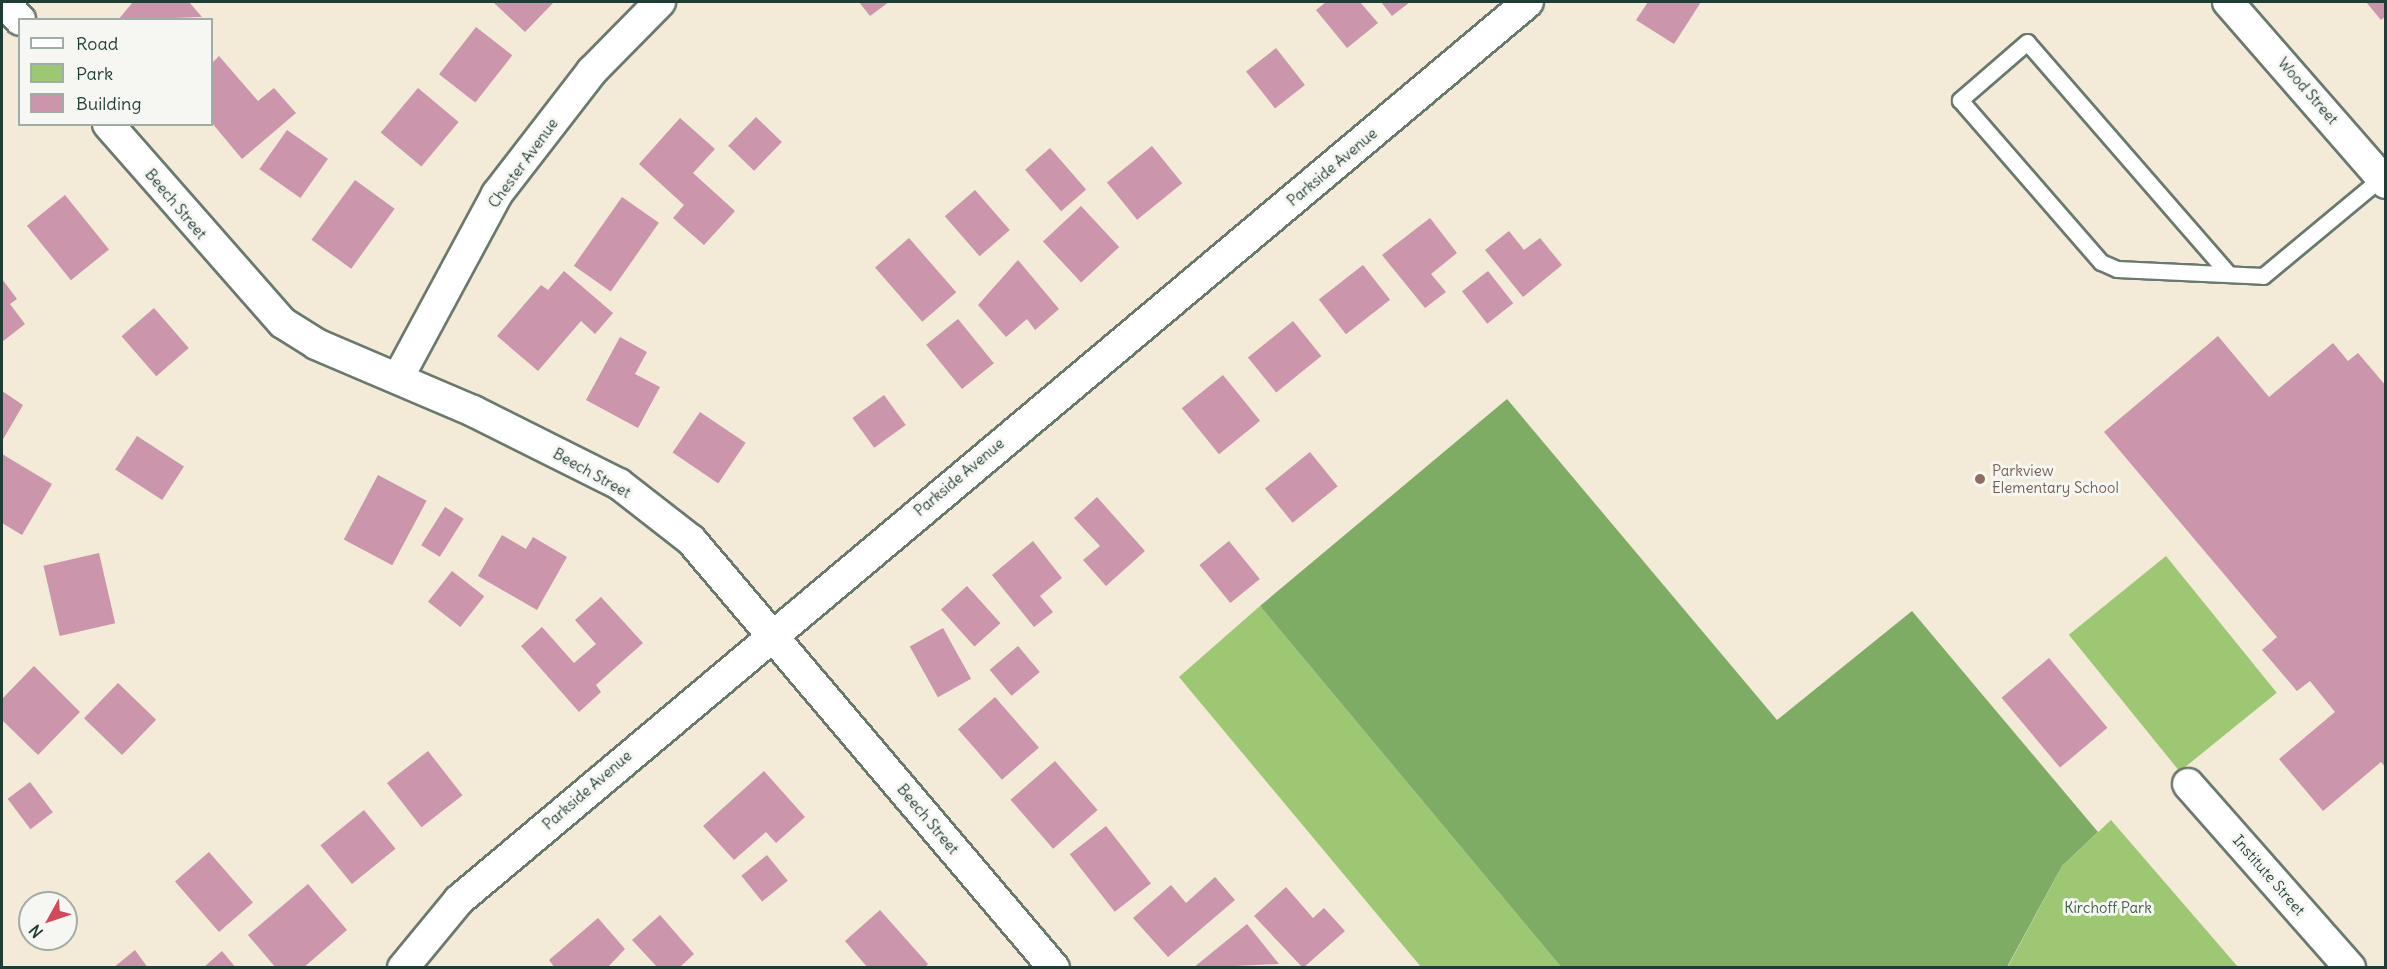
<!DOCTYPE html>
<html>
<head>
<meta charset="utf-8">
<style>
  body { margin:0 }
  #map { position:relative; width:2387px; height:969px; overflow:hidden; background:#f3ead8; font-family:Delius,sans-serif }
  div>[style] { position:absolute }
  .green>* { inset:0; background:#9ec773; transform-origin:0 0 }
  .forest>* { inset:0; background:#7eac65 }
  .building>* { inset:0; background:#cb95ab; transform-origin:0 0 }
  .roads { filter:drop-shadow(2px 0 #697a6d) drop-shadow(-2px 0 #697a6d) drop-shadow(0 2px #697a6d) drop-shadow(0 -2px #697a6d) }
  .lane>* { height:15px; margin:-7.5px; padding:0 7.5px; transform-origin:7.5px; border-radius:7.5px; background:#fff }
  .street>* { height:30px; margin:-15px; padding:0 15px; transform-origin:15px; border-radius:15px; background:#fff }
  .dots>* { width:16px; height:16px; translate:-50% -50%; box-sizing:border-box; border:3px solid #f6f6f2; border-radius:50% }
  span { translate:-50% -50%; white-space:nowrap; text-align:center; line-height:1.15; -webkit-text-stroke:6px #f6f6f2; paint-order:stroke }
  .street-label { font-size:15px; color:#1f3d34 }
  .education-label { font-size:15px; color:#785e54 }
  .left { translate:0 -50%; text-align:left }
  .park-label { font-size:15px; color:#3f6044 }
  .frame { position:absolute; inset:0; border:3px solid #1f3d34; pointer-events:none }
  .legend { position:absolute; left:18px; top:18px; width:195px; height:108px; box-sizing:border-box; background:#f6f6f2; border:2px solid #a0aca6; margin:0; padding:8px 10px; list-style:none; font-size:18px; color:#1f3d34 }
  .legend li { display:flex; align-items:center; gap:12px; height:30px }
  .legend b { width:30px; border:2px solid #a0aca6 }
  .north { position:absolute; left:18px; top:891px; width:60px; height:60px; box-sizing:border-box; background:#f6f6f2; border:2px solid #a0aca6; border-radius:50%; rotate:230deg; font-size:16px; font-weight:700; line-height:24px; text-align:center; color:#1f3d34 }
  .north::after { content:''; display:block; margin:auto; width:21px; height:27px; background:#d1495b; clip-path:polygon(50% 0,100% 100%,50% 72%,0 100%) }
</style>
</head>
<body>
<div id="map">
  <div class="green">
    <i style="left:2166px;top:556px;width:176px;height:125px;rotate:51deg"></i>
    <i style="clip-path:polygon(1260px 606px,1561px 967px,1421px 967px,1179px 677px)"></i>
    <i style="clip-path:polygon(2111px 820px,2238px 967px,2007px 968px,2062px 866px)"></i>
  </div>
  <div class="forest">
    <i style="clip-path:polygon(1507px 399px,1777px 720px,1912px 611px,2098px 832px,2062px 866px,2007px 967px,1561px 967px,1260px 606px)"></i>
  </div>
  <div class="building">
    <i style="clip-path:polygon(133px 2px,189px 2px,202px 17px,118px 20px)"></i>
    <i style="clip-path:polygon(493px 2px,554px 2px,525px 32px)"></i>
    <i style="clip-path:polygon(859px 2px,889px 2px,870px 16px)"></i>
    <i style="clip-path:polygon(1326px 2px,1360px 2px,1378px 23px,1347px 48px,1316px 10px)"></i>
    <i style="clip-path:polygon(1381px 2px,1410px 2px,1392px 16px)"></i>
    <i style="clip-path:polygon(1648px 2px,1701px 2px,1674px 44px,1636px 20px)"></i>
    <i style="clip-path:polygon(2366px 2px,2386px 2px,2386px 16px,2381px 20px)"></i>
    <i style="left:476px;top:27px;width:46px;height:60px;rotate:38deg"></i>
    <i style="left:1276px;top:48px;width:47px;height:38px;rotate:52deg"></i>
    <i style="clip-path:polygon(219px 56px,258px 101px,274px 88px,296px 113px,242px 159px,212px 123px,212px 63px)"></i>
    <i style="left:418px;top:88px;width:53px;height:58px;rotate:40deg"></i>
    <i style="left:756px;top:117px;width:36px;height:40px;rotate:44deg"></i>
    <i style="clip-path:polygon(680px 118px,715px 149px,693px 173px,735px 211px,704px 245px,673px 218px,684px 205px,639px 164px)"></i>
    <i style="left:287px;top:130px;width:50px;height:48px;rotate:35deg"></i>
    <i style="left:1152px;top:146px;width:48px;height:58px;rotate:51deg"></i>
    <i style="left:1050px;top:148px;width:55px;height:33px;rotate:49deg"></i>
    <i style="left:355px;top:180px;width:49px;height:74px;rotate:36deg"></i>
    <i style="left:975px;top:190px;width:53px;height:40px;rotate:49deg"></i>
    <i style="left:65px;top:195px;width:70px;height:49px;rotate:51deg"></i>
    <i style="left:622px;top:197px;width:45px;height:84px;rotate:35deg"></i>
    <i style="left:1081px;top:206px;width:56px;height:52px;rotate:47deg"></i>
    <i style="clip-path:polygon(1430px 218px,1457px 253px,1431px 274px,1446px 292px,1425px 308px,1382px 255px)"></i>
    <i style="clip-path:polygon(1509px 231px,1524px 250px,1540px 238px,1562px 265px,1523px 297px,1485px 250px)"></i>
    <i style="left:909px;top:238px;width:72px;height:45px;rotate:49deg"></i>
    <i style="clip-path:polygon(1018px 260px,1059px 309px,1035px 330px,1027px 319px,1006px 337px,978px 305px)"></i>
    <i style="left:1363px;top:265px;width:44px;height:56px;rotate:52deg"></i>
    <i style="clip-path:polygon(564px 271px,613px 313px,595px 334px,581px 321px,538px 371px,497px 336px,541px 285px,548px 290px)"></i>
    <i style="left:1488px;top:271px;width:41px;height:33px;rotate:52deg"></i>
    <i style="clip-path:polygon(2px 279px,17px 299px,10px 304px,25px 324px,2px 342px)"></i>
    <i style="left:154px;top:308px;width:53px;height:43px;rotate:49deg"></i>
    <i style="left:958px;top:319px;width:57px;height:41px;rotate:51deg"></i>
    <i style="left:1293px;top:321px;width:45px;height:58px;rotate:51deg"></i>
    <i style="clip-path:polygon(2218px 336px,2269px 397px,2333px 343px,2348px 361px,2358px 353px,2386px 386px,2386px 768px,2381px 762px,2323px 811px,2279px 759px,2335px 712px,2310px 681px,2297px 691px,2262px 650px,2277px 637px,2104px 432px)"></i>
    <i style="clip-path:polygon(620px 337px,647px 352px,635px 374px,660px 387px,638px 428px,586px 400px)"></i>
    <i style="left:1223px;top:375px;width:59px;height:53px;rotate:51deg"></i>
    <i style="clip-path:polygon(2px 391px,23px 405px,2px 441px)"></i>
    <i style="left:884px;top:395px;width:37px;height:39px;rotate:54deg"></i>
    <i style="left:700px;top:412px;width:55px;height:49px;rotate:34deg"></i>
    <i style="left:137px;top:436px;width:56px;height:40px;rotate:33deg"></i>
    <i style="left:1310px;top:452px;width:44px;height:58px;rotate:51deg"></i>
    <i style="clip-path:polygon(2px 454px,52px 484px,22px 535px,2px 523px)"></i>
    <i style="left:378px;top:475px;width:55px;height:73px;rotate:28deg"></i>
    <i style="clip-path:polygon(1097px 497px,1145px 551px,1106px 586px,1083px 560px,1100px 546px,1074px 518px)"></i>
    <i style="left:445px;top:507px;width:22px;height:45px;rotate:32deg"></i>
    <i style="clip-path:polygon(502px 535px,526px 549px,533px 537px,567px 557px,537px 610px,478px 576px)"></i>
    <i style="clip-path:polygon(1033px 541px,1062px 578px,1040px 596px,1053px 612px,1034px 627px,992px 575px)"></i>
    <i style="left:1229px;top:541px;width:49px;height:38px;rotate:51deg"></i>
    <i style="left:99px;top:553px;width:72px;height:57px;rotate:77deg"></i>
    <i style="left:452px;top:571px;width:41px;height:39px;rotate:38deg"></i>
    <i style="left:967px;top:586px;width:50px;height:35px;rotate:48deg"></i>
    <i style="clip-path:polygon(601px 597px,643px 643px,596px 685px,601px 692px,579px 712px,521px 646px,542px 627px,574px 663px,596px 644px,575px 620px)"></i>
    <i style="left:943px;top:628px;width:58px;height:38px;rotate:61deg"></i>
    <i style="left:1018px;top:646px;width:34px;height:37px;rotate:50deg"></i>
    <i style="left:2049px;top:658px;width:91px;height:62px;rotate:50deg"></i>
    <i style="clip-path:polygon(34px 666px,80px 712px,38px 755px,2px 720px,2px 699px)"></i>
    <i style="left:118px;top:683px;width:53px;height:49px;rotate:44deg"></i>
    <i style="left:995px;top:697px;width:67px;height:49px;rotate:49deg"></i>
    <i style="left:428px;top:751px;width:56px;height:52px;rotate:52deg"></i>
    <i style="left:1055px;top:761px;width:65px;height:59px;rotate:49deg"></i>
    <i style="clip-path:polygon(764px 771px,805px 817px,776px 843px,766px 832px,734px 860px,703px 826px)"></i>
    <i style="left:30px;top:782px;width:38px;height:28px;rotate:53deg"></i>
    <i style="left:364px;top:810px;width:50px;height:56px;rotate:51deg"></i>
    <i style="left:1106px;top:826px;width:73px;height:46px;rotate:52deg"></i>
    <i style="left:209px;top:852px;width:67px;height:45px;rotate:49deg"></i>
    <i style="left:767px;top:855px;width:33px;height:33px;rotate:51deg"></i>
    <i style="clip-path:polygon(1215px 877px,1235px 900px,1168px 957px,1133px 918px,1171px 885px,1186px 903px)"></i>
    <i style="clip-path:polygon(308px 884px,347px 930px,303px 968px,276px 968px,248px 935px)"></i>
    <i style="clip-path:polygon(1286px 887px,1313px 918px,1324px 908px,1345px 931px,1303px 968px,1254px 916px)"></i>
    <i style="clip-path:polygon(880px 910px,928px 964px,924px 968px,868px 968px,845px 941px)"></i>
    <i style="clip-path:polygon(660px 915px,694px 954px,679px 968px,658px 968px,632px 940px)"></i>
    <i style="clip-path:polygon(598px 918px,625px 949px,607px 968px,555px 968px,549px 960px)"></i>
    <i style="clip-path:polygon(1247px 924px,1279px 964px,1193px 968px)"></i>
    <i style="clip-path:polygon(135px 950px,148px 968px,113px 968px)"></i>
    <i style="clip-path:polygon(222px 951px,236px 968px,203px 968px)"></i>
  </div>
  <div class="roads">
    <div class="lane">
      <i style="left:2226px;top:271px;width:303px;rotate:-131deg"></i>
      <i style="left:2027px;top:42px;width:89px;rotate:139.1deg"></i>
      <i style="left:1960px;top:100px;width:215px;rotate:49deg"></i>
      <i style="left:2101px;top:262px;width:17px;rotate:24deg"></i>
      <i style="left:2117px;top:269px;width:146px;rotate:2.7deg"></i>
      <i style="left:2263px;top:276px;width:153px;rotate:-39.7deg"></i>
    </div>
    <div class="street">
      <i style="left:4px;top:2px;width:24px;rotate:48deg"></i>
      <i style="left:2228px;top:2px;width:240px;rotate:48.9deg"></i>
      <i style="left:108px;top:124px;width:265px;rotate:48.7deg"></i>
      <i style="left:283px;top:323px;width:39px;rotate:32deg"></i>
      <i style="left:316px;top:344px;width:171px;rotate:23.1deg"></i>
      <i style="left:473px;top:411px;width:163px;rotate:26.6deg"></i>
      <i style="left:619px;top:484px;width:91px;rotate:37.9deg"></i>
      <i style="left:691px;top:540px;width:561px;rotate:49.7deg"></i>
      <i style="left:398px;top:378px;width:209px;rotate:-61.7deg"></i>
      <i style="left:497px;top:194px;width:155px;rotate:-52.3deg"></i>
      <i style="left:592px;top:71px;width:97px;rotate:-45.4deg"></i>
      <i style="left:2188px;top:784px;width:245px;rotate:48.6deg"></i>
      <i style="left:403px;top:968px;width:88px;rotate:-50.5deg"></i>
      <i style="left:459px;top:900px;width:1396px;rotate:-40.03deg"></i>
    </div>
  </div>
  <div class="dots">
    <i style="left:1980px;top:479px;background:#8d6e63"></i>
  </div>
  <div class="street-label">
    <span style="left:2308px;top:91px;rotate:49deg">Wood Street</span>
    <span style="left:523px;top:163px;rotate:-54deg">Chester Avenue</span>
    <span style="left:1332px;top:167px;rotate:-40deg">Parkside Avenue</span>
    <span style="left:176px;top:204px;rotate:50deg">Beech Street</span>
    <span style="left:592px;top:473px;rotate:29deg">Beech Street</span>
    <span style="left:959px;top:477px;rotate:-40deg">Parkside Avenue</span>
    <span style="left:587px;top:790px;rotate:-41deg">Parkside Avenue</span>
    <span style="left:928px;top:819px;rotate:50deg">Beech Street</span>
    <span style="left:2269px;top:875px;rotate:49deg">Institute Street</span>
  </div>
  <div class="education-label">
    <span class="left" style="left:1992px;top:479px">Parkview<br>Elementary School</span>
  </div>
  <div class="park-label">
    <span style="left:2108px;top:908px">Kirchoff Park</span>
  </div>
  <div class="frame"></div>
  <ul class="legend">
  <li><b style="height:8px;background:#fff"></b>Road</li>
  <li><b style="height:16px;background:#9ec773"></b>Park</li>
  <li><b style="height:16px;background:#cb95ab"></b>Building</li>
  </ul>
  <div class="north">N</div>
</div>
</body>
</html>
